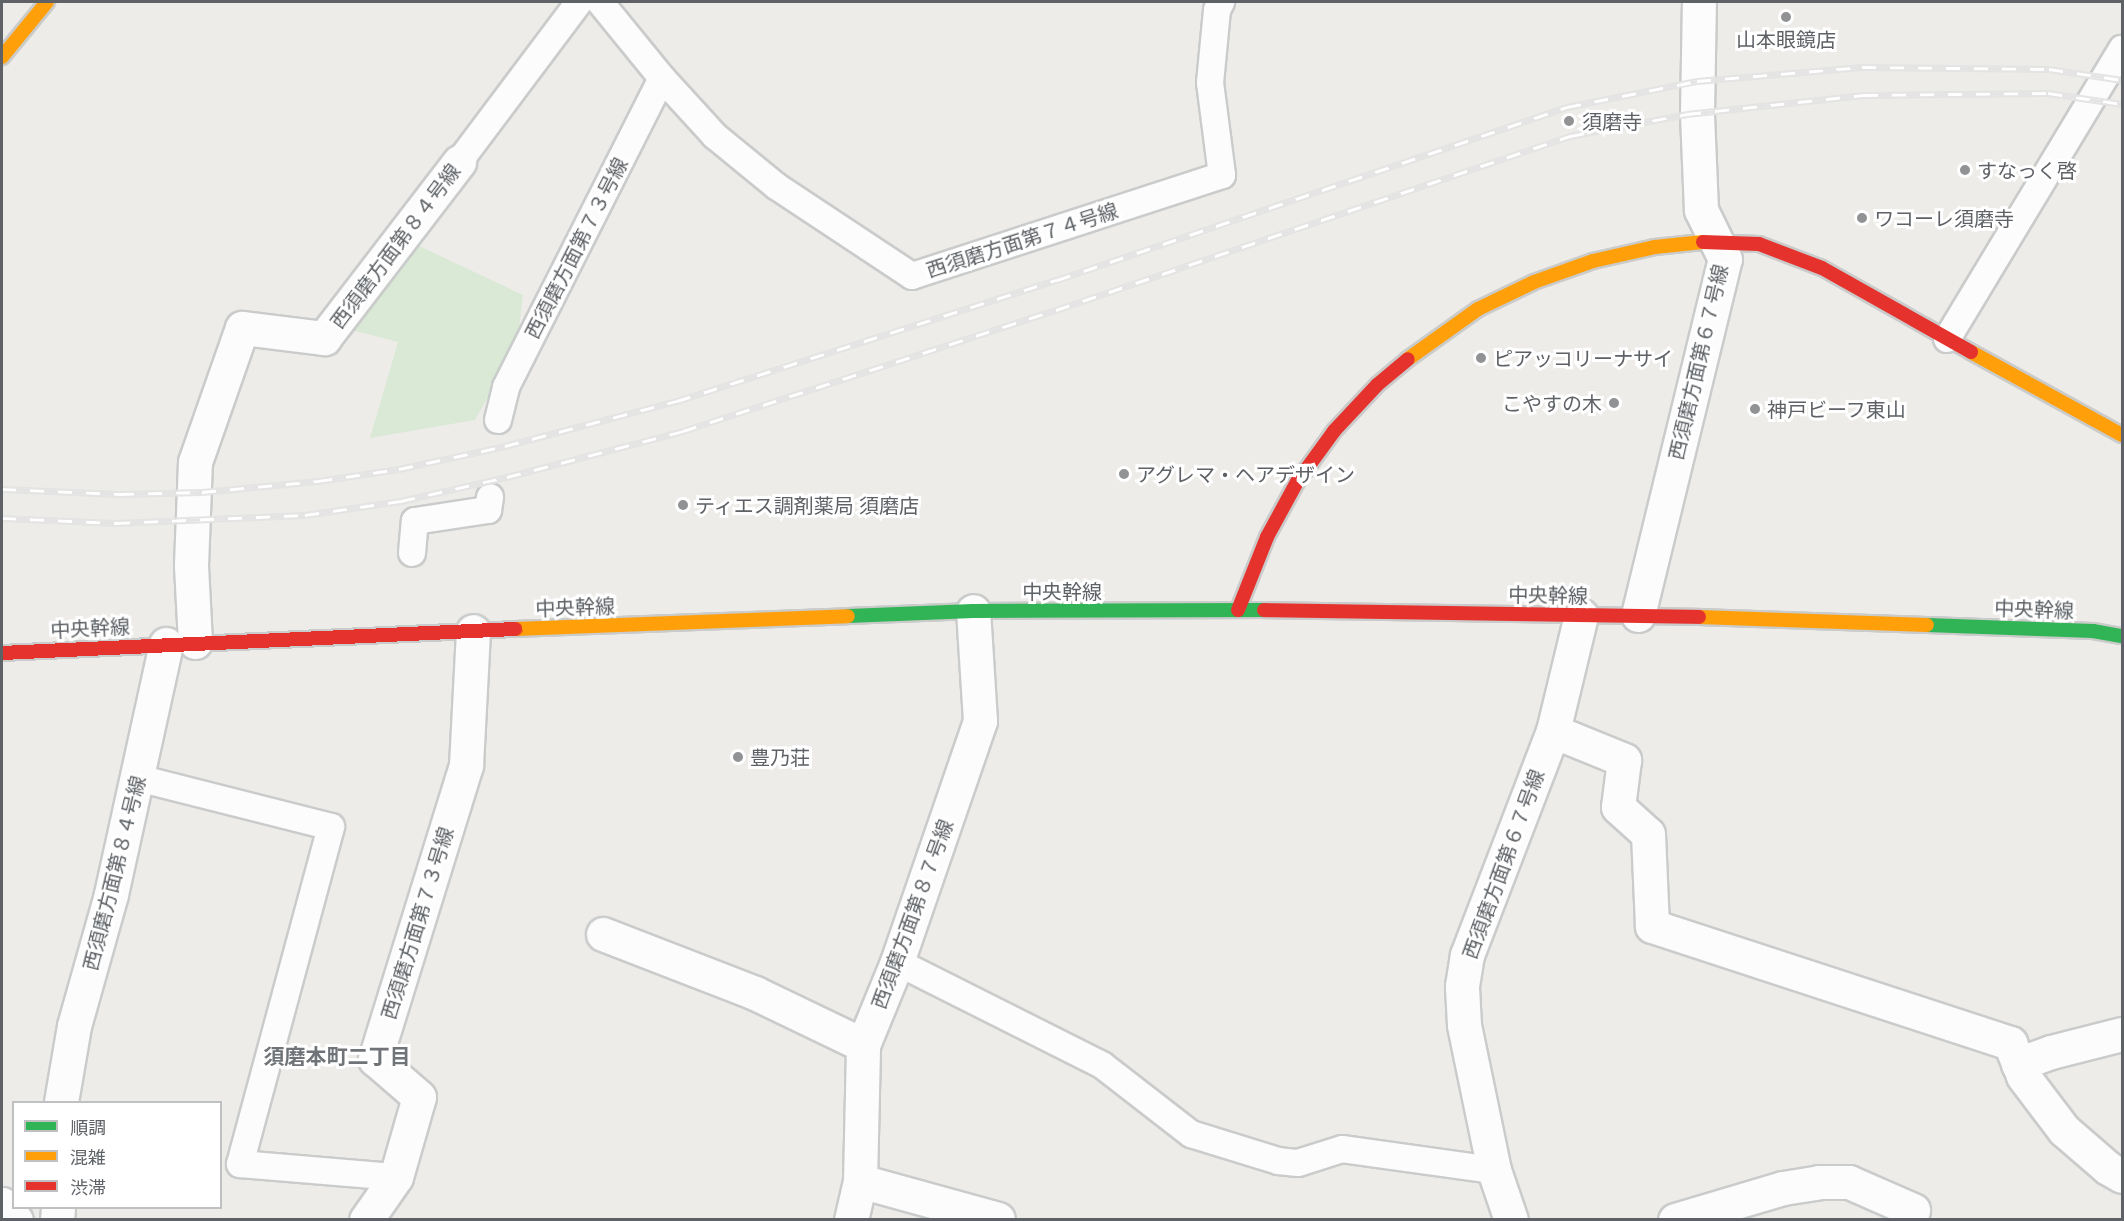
<!DOCTYPE html>
<html>
<head>
<meta charset="utf-8">
<style>
  body { margin:0 }
  #map { position:relative; width:2124px; height:1221px; overflow:hidden; background:#eeece9; font-family:Lato,"Noto Sans JP",sans-serif }
  div>[style] { position:absolute }
  .green>* { inset:0; background:#d9e9d5 }
  .roads { filter:drop-shadow(2px 0 #cacbcb) drop-shadow(-2px 0 #cacbcb) drop-shadow(0 2px #cacbcb) drop-shadow(0 -2px #cacbcb) }
  .lane>* { height:26px; margin:-13px; padding:0 13px; transform-origin:13px; border-radius:13px; background:#fcfcfc }
  .street>* { height:33px; margin:-16.5px; padding:0 16.5px; transform-origin:16.5px; border-radius:16.5px; background:#fcfcfc }
  .fast>* { height:14px; margin:-7px; padding:0 7px; transform-origin:7px; border-radius:7px; background:#30b455 }
  .slow>* { height:14px; margin:-7px; padding:0 7px; transform-origin:7px; border-radius:7px; background:#ff9f0a }
  .jam>* { height:14px; margin:-7px; padding:0 7px; transform-origin:7px; border-radius:7px; background:#e5322d }
  .rail>* { height:7px; margin-top:-3.5px; transform-origin:0; background:repeating-linear-gradient(90deg,#fff 0 14px,#e3e4e3 0 28px); box-sizing:border-box; border-block:2px solid #e3e4e3 }
  .dots>* { width:16px; height:16px; translate:-50% -50%; box-sizing:border-box; border:3px solid #fff; border-radius:50% }
  span { translate:-50% -50%; white-space:nowrap; text-align:center; line-height:1.15; -webkit-text-stroke:6px #fff; paint-order:stroke }
  .poi-label { font-size:20px; color:#5e6266 }
  .left { translate:0 -50%; text-align:left }
  .right { translate:-100% -50%; text-align:right }
  .street-label { font-size:20px; color:#5e6266 }
  .neighbourhood-label { font-size:21px; color:#707478; font-weight:700 }
  .frame { position:absolute; inset:0; border:3px solid #5e6266; pointer-events:none }
  .legend { position:absolute; left:12px; top:1101px; width:210px; height:108px; box-sizing:border-box; background:#fff; border:2px solid #bfc0c2; margin:0; padding:8px 10px; list-style:none; font-size:18px; color:#5e6266 }
  .legend li { display:flex; align-items:center; gap:12px; height:30px }
  .legend b { width:30px; border:2px solid #bfc0c2 }
</style>
</head>
<body>
<div id="map">
  <div class="green">
    <i style="clip-path:polygon(417px 245px,523px 295px,517px 345px,475px 420px,370px 438px,398px 342px,352px 330px)"></i>
  </div>
  <div class="roads">
    <div class="lane">
      <i style="left:600px;top:2px;width:98px;rotate:50.8deg"></i>
      <i style="left:662px;top:78px;width:79px;rotate:47.6deg"></i>
      <i style="left:715px;top:136px;width:79px;rotate:39.3deg"></i>
      <i style="left:776px;top:186px;width:163px;rotate:33.5deg"></i>
      <i style="left:912px;top:276px;width:326px;rotate:-18deg"></i>
      <i style="left:1222px;top:175px;width:93px;rotate:-97.4deg"></i>
      <i style="left:1210px;top:83px;width:73px;rotate:-84.5deg"></i>
      <i style="left:1217px;top:10px;width:9px;rotate:-63deg"></i>
      <i style="left:459px;top:162px;width:200px;rotate:-53.1deg"></i>
      <i style="left:1947px;top:339px;width:339px;rotate:-58.9deg"></i>
      <i style="left:498px;top:420px;width:34px;rotate:-76deg"></i>
      <i style="left:506px;top:387px;width:346px;rotate:-63.2deg"></i>
      <i style="left:412px;top:553px;width:32px;rotate:-85deg"></i>
      <i style="left:415px;top:521px;width:74px;rotate:-8.6deg"></i>
      <i style="left:488px;top:510px;width:13px;rotate:-81deg"></i>
      <i style="left:138px;top:778px;width:199px;rotate:14.2deg"></i>
      <i style="left:331px;top:827px;width:349px;rotate:105.1deg"></i>
      <i style="left:240px;top:1164px;width:157px;rotate:4.8deg"></i>
      <i style="left:897px;top:962px;width:229px;rotate:26.7deg"></i>
      <i style="left:1102px;top:1065px;width:113px;rotate:37.8deg"></i>
      <i style="left:1191px;top:1134px;width:91px;rotate:17.2deg"></i>
      <i style="left:1278px;top:1161px;width:20px;rotate:6deg"></i>
      <i style="left:1298px;top:1163px;width:46px;rotate:-17.7deg"></i>
      <i style="left:1342px;top:1149px;width:153px;rotate:7.9deg"></i>
    </div>
    <div class="street">
      <i style="left:1638px;top:615px;width:366px;rotate:-76.3deg"></i>
      <i style="left:1725px;top:259px;width:55px;rotate:-116.1deg"></i>
      <i style="left:1701px;top:210px;width:97px;rotate:-92.4deg"></i>
      <i style="left:1697px;top:113px;width:111px;rotate:-89deg"></i>
      <i style="left:195px;top:642px;width:77px;rotate:-93deg"></i>
      <i style="left:191px;top:565px;width:103px;rotate:-87.8deg"></i>
      <i style="left:195px;top:462px;width:142px;rotate:-70.7deg"></i>
      <i style="left:242px;top:328px;width:83px;rotate:7deg"></i>
      <i style="left:324px;top:338px;width:222px;rotate:-52.5deg"></i>
      <i style="left:1553px;top:731px;width:77px;rotate:22.2deg"></i>
      <i style="left:1624px;top:760px;width:47px;rotate:97.3deg"></i>
      <i style="left:1618px;top:807px;width:40px;rotate:42deg"></i>
      <i style="left:1648px;top:834px;width:92px;rotate:87.5deg"></i>
      <i style="left:1652px;top:926px;width:377px;rotate:18.1deg"></i>
      <i style="left:2010px;top:1043px;width:35px;rotate:68deg"></i>
      <i style="left:2023px;top:1076px;width:68px;rotate:52.8deg"></i>
      <i style="left:2064px;top:1130px;width:58px;rotate:40.8deg"></i>
      <i style="left:2108px;top:1168px;width:16px;rotate:30deg"></i>
      <i style="left:603px;top:934px;width:163px;rotate:21.2deg"></i>
      <i style="left:755px;top:993px;width:120px;rotate:25.7deg"></i>
      <i style="left:2018px;top:1064px;width:35px;rotate:-20deg"></i>
      <i style="left:2051px;top:1052px;width:73px;rotate:-14.2deg"></i>
      <i style="left:61px;top:1102px;width:77px;rotate:-80.3deg"></i>
      <i style="left:74px;top:1026px;width:137px;rotate:-74.3deg"></i>
      <i style="left:111px;top:894px;width:256px;rotate:-77.6deg"></i>
      <i style="left:860px;top:1181px;width:143px;rotate:15.4deg"></i>
      <i style="left:2px;top:1204px;width:21px;rotate:49deg"></i>
      <i style="left:57px;top:1220px;width:12px;rotate:-85deg"></i>
      <i style="left:366px;top:1220px;width:52px;rotate:-55.1deg"></i>
      <i style="left:396px;top:1177px;width:83px;rotate:-74deg"></i>
      <i style="left:419px;top:1097px;width:58px;rotate:-139.2deg"></i>
      <i style="left:375px;top:1059px;width:308px;rotate:-72.8deg"></i>
      <i style="left:466px;top:765px;width:134px;rotate:-87deg"></i>
      <i style="left:851px;top:1220px;width:40px;rotate:-77deg"></i>
      <i style="left:860px;top:1181px;width:136px;rotate:-88.7deg"></i>
      <i style="left:863px;top:1045px;width:90px;rotate:-67.7deg"></i>
      <i style="left:897px;top:962px;width:255px;rotate:-71deg"></i>
      <i style="left:980px;top:721px;width:110px;rotate:-93.6deg"></i>
      <i style="left:1511px;top:1220px;width:53px;rotate:-108.8deg"></i>
      <i style="left:1494px;top:1170px;width:148px;rotate:-101.7deg"></i>
      <i style="left:1464px;top:1025px;width:39px;rotate:-93deg"></i>
      <i style="left:1462px;top:986px;width:31px;rotate:-81deg"></i>
      <i style="left:1467px;top:955px;width:240px;rotate:-69deg"></i>
      <i style="left:1553px;top:731px;width:119px;rotate:-76.4deg"></i>
      <i style="left:1675px;top:1220px;width:113px;rotate:-16.5deg"></i>
      <i style="left:1783px;top:1188px;width:36px;rotate:-9deg"></i>
      <i style="left:1819px;top:1182px;width:30px"></i>
      <i style="left:1849px;top:1182px;width:70px;rotate:23.6deg"></i>
    </div>
    <div class="fast">
      <i style="left:848px;top:616px;width:125px;rotate:-2.3deg"></i>
      <i style="left:973px;top:611px;width:291px;rotate:-0.2deg"></i>
      <i style="left:1927px;top:625px;width:166px;rotate:2.1deg"></i>
      <i style="left:2093px;top:631px;width:29px;rotate:10deg"></i>
    </div>
    <div class="slow">
      <i style="left:2px;top:57px;width:71px;rotate:-50.7deg"></i>
      <i style="left:1971px;top:352px;width:172px;rotate:28.8deg"></i>
      <i style="left:1408px;top:359px;width:86px;rotate:-35.5deg"></i>
      <i style="left:1478px;top:309px;width:62px;rotate:-25.7deg"></i>
      <i style="left:1534px;top:282px;width:63px;rotate:-19.6deg"></i>
      <i style="left:1593px;top:261px;width:64px;rotate:-12.7deg"></i>
      <i style="left:1655px;top:247px;width:48px;rotate:-5.9deg"></i>
      <i style="left:1699px;top:617px;width:228px;rotate:2deg"></i>
      <i style="left:515px;top:629px;width:333px;rotate:-2.2deg"></i>
    </div>
    <div class="jam">
      <i style="left:1703px;top:242px;width:56px;rotate:2deg"></i>
      <i style="left:1759px;top:244px;width:67px;rotate:20.9deg"></i>
      <i style="left:1822px;top:268px;width:171px;rotate:29.4deg"></i>
      <i style="left:1238px;top:610px;width:79px;rotate:-68.3deg"></i>
      <i style="left:1267px;top:537px;width:63px;rotate:-61.4deg"></i>
      <i style="left:1297px;top:482px;width:63px;rotate:-54deg"></i>
      <i style="left:1334px;top:431px;width:63px;rotate:-46.9deg"></i>
      <i style="left:1377px;top:385px;width:40px;rotate:-40deg"></i>
      <i style="left:1264px;top:610px;width:435px;rotate:0.9deg"></i>
      <i style="left:2px;top:653px;width:514px;rotate:-2.68deg"></i>
    </div>
  </div>
  <div class="rail">
    <i style="left:2px;top:489px;width:118px;rotate:2.4deg"></i>
    <i style="left:120px;top:494px;width:82px;rotate:-1.4deg"></i>
    <i style="left:202px;top:492px;width:117px;rotate:-5.4deg"></i>
    <i style="left:318px;top:481px;width:82px;rotate:-8.4deg"></i>
    <i style="left:399px;top:469px;width:108px;rotate:-12.2deg"></i>
    <i style="left:505px;top:446px;width:178px;rotate:-14.7deg"></i>
    <i style="left:677px;top:401px;width:399px;rotate:-17.7deg"></i>
    <i style="left:1057px;top:280px;width:539px;rotate:-18.74deg"></i>
    <i style="left:1567px;top:107px;width:133px;rotate:-11.3deg"></i>
    <i style="left:1697px;top:81px;width:166px;rotate:-4.8deg"></i>
    <i style="left:1862px;top:67px;width:187px;rotate:0.6deg"></i>
    <i style="left:2049px;top:69px;width:74px;rotate:8.6deg"></i>
    <i style="left:2px;top:518px;width:114px;rotate:2.5deg"></i>
    <i style="left:116px;top:523px;width:189px;rotate:-2.4deg"></i>
    <i style="left:305px;top:515px;width:97px;rotate:-8.3deg"></i>
    <i style="left:401px;top:501px;width:109px;rotate:-12.8deg"></i>
    <i style="left:507px;top:477px;width:182px;rotate:-14.6deg"></i>
    <i style="left:683px;top:431px;width:392px;rotate:-18deg"></i>
    <i style="left:1056px;top:310px;width:543px;rotate:-18.7deg"></i>
    <i style="left:1570px;top:136px;width:119px;rotate:-10.6deg"></i>
    <i style="left:1687px;top:114px;width:178px;rotate:-6.1deg"></i>
    <i style="left:1864px;top:95px;width:184px;rotate:-0.6deg"></i>
    <i style="left:2048px;top:93px;width:75px;rotate:8.5deg"></i>
  </div>
  <div class="dots">
    <i style="left:1786px;top:17px;background:#909294"></i>
    <i style="left:1569px;top:121px;background:#909294"></i>
    <i style="left:1965px;top:170px;background:#909294"></i>
    <i style="left:1862px;top:218px;background:#909294"></i>
    <i style="left:1481px;top:358px;background:#909294"></i>
    <i style="left:1614px;top:403px;background:#909294"></i>
    <i style="left:1755px;top:409px;background:#909294"></i>
    <i style="left:1124px;top:474px;background:#909294"></i>
    <i style="left:683px;top:505px;background:#909294"></i>
    <i style="left:738px;top:757px;background:#909294"></i>
  </div>
  <div class="poi-label">
    <span style="left:1786px;top:39px">山本眼鏡店</span>
    <span class="left" style="left:1582px;top:121px">須磨寺</span>
    <span class="left" style="left:1977px;top:170px">すなっく啓</span>
    <span class="left" style="left:1874px;top:218px">ワコーレ須磨寺</span>
    <span class="left" style="left:1493px;top:358px">ピアッコリーナサイ</span>
    <span class="right" style="left:1602px;top:403px">こやすの木</span>
    <span class="left" style="left:1767px;top:409px">神戸ビーフ東山</span>
    <span class="left" style="left:1136px;top:474px">アグレマ・ヘアデザイン</span>
    <span class="left" style="left:695px;top:505px">ティエス調剤薬局 須磨店</span>
    <span class="left" style="left:750px;top:757px">豊乃荘</span>
  </div>
  <div class="street-label">
    <span style="left:1022px;top:240px;rotate:-18deg">西須磨方面第７４号線</span>
    <span style="left:395px;top:246px;rotate:-53deg">西須磨方面第８４号線</span>
    <span style="left:576px;top:248px;rotate:-63deg">西須磨方面第７３号線</span>
    <span style="left:1698px;top:362px;rotate:-77deg">西須磨方面第６７号線</span>
    <span style="left:1062px;top:591px">中央幹線</span>
    <span style="left:1548px;top:595px;rotate:1deg">中央幹線</span>
    <span style="left:575px;top:607px;rotate:-2deg">中央幹線</span>
    <span style="left:2034px;top:609px;rotate:2deg">中央幹線</span>
    <span style="left:90px;top:628px;rotate:-3deg">中央幹線</span>
    <span style="left:1503px;top:864px;rotate:-70deg">西須磨方面第６７号線</span>
    <span style="left:114px;top:873px;rotate:-76deg">西須磨方面第８４号線</span>
    <span style="left:912px;top:914px;rotate:-70deg">西須磨方面第８７号線</span>
    <span style="left:417px;top:923px;rotate:-73deg">西須磨方面第７３号線</span>
  </div>
  <div class="neighbourhood-label">
    <span style="left:337px;top:1056px">須磨本町二丁目</span>
  </div>
  <div class="frame"></div>
  <ul class="legend">
  <li><b style="height:8px;background:#30b455"></b>順調</li>
  <li><b style="height:8px;background:#ff9f0a"></b>混雑</li>
  <li><b style="height:8px;background:#e5322d"></b>渋滞</li>
  </ul>
</div>
</body>
</html>
